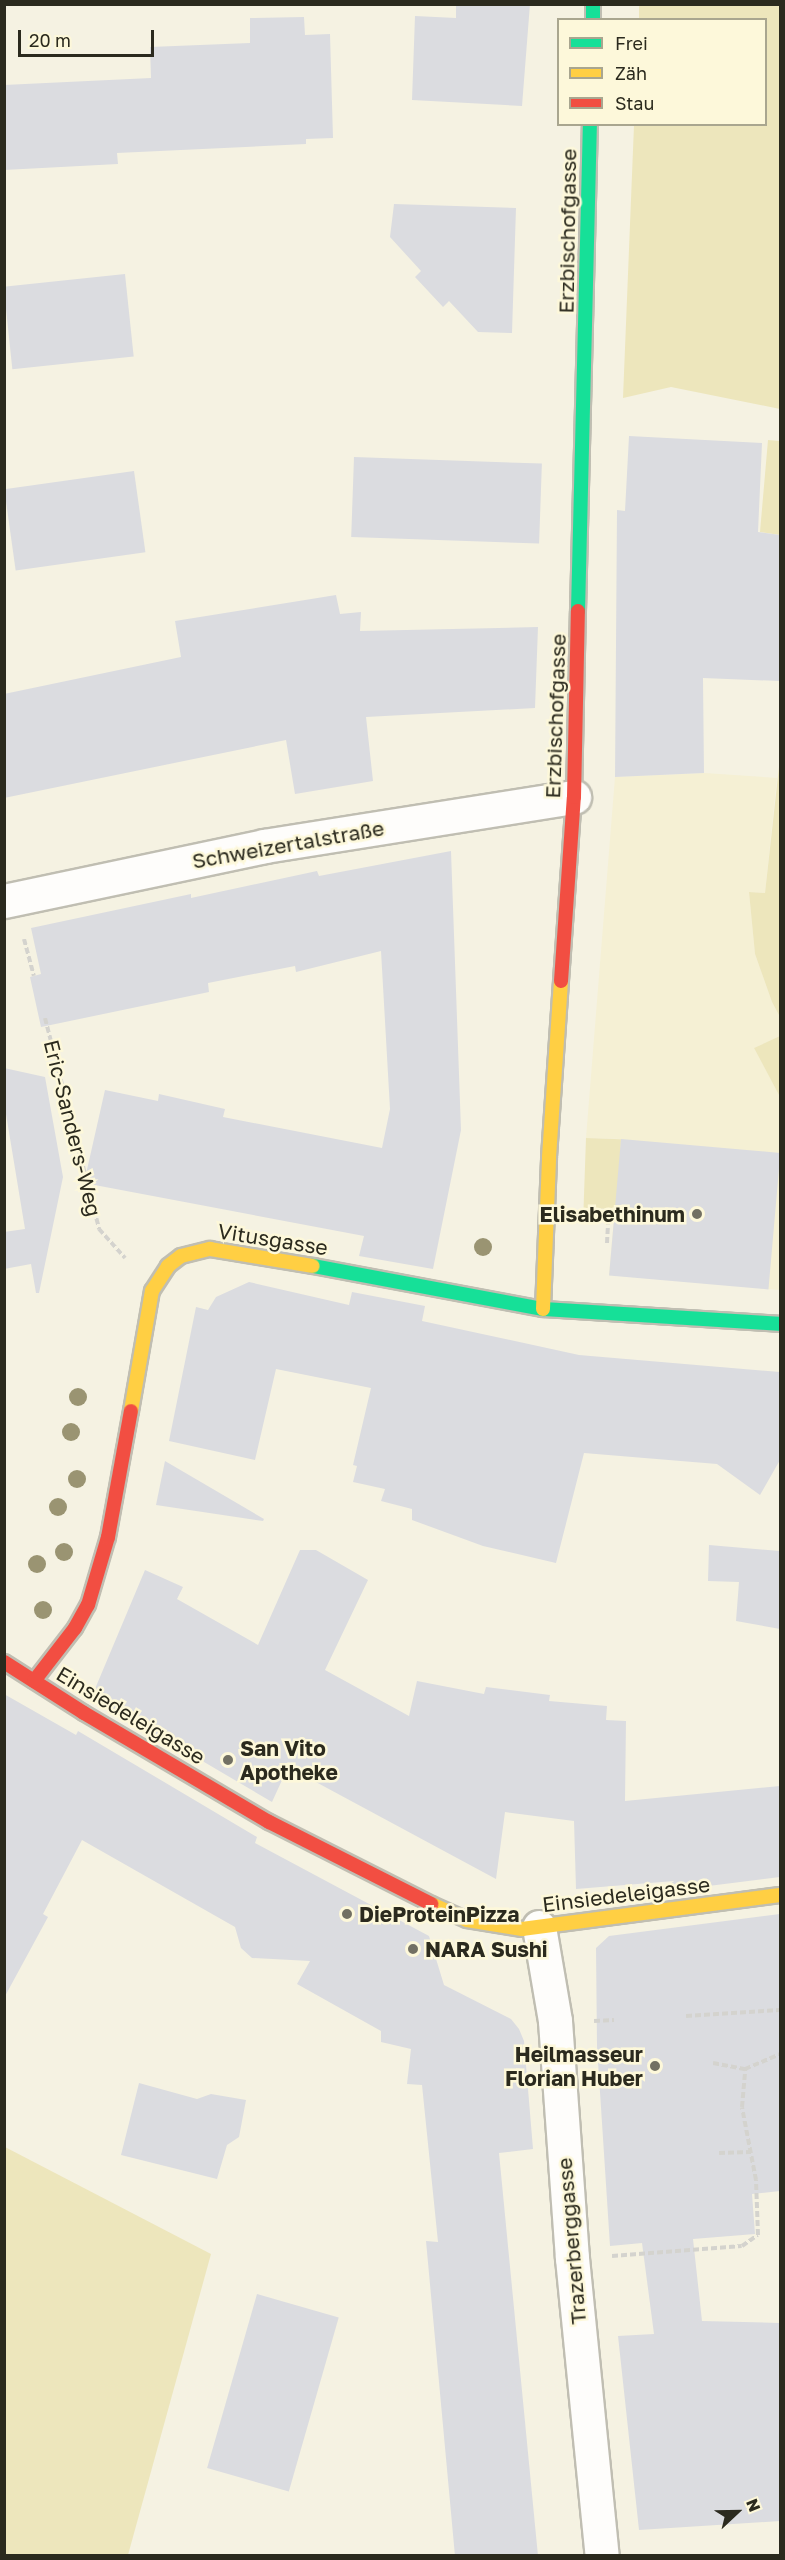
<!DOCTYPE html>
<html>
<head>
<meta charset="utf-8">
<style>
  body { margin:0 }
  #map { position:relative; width:785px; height:2560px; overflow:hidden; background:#f5f2e2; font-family:"Golos Text",sans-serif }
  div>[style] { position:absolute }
  .built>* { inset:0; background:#f5f0d4 }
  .green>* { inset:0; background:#ede6bc; transform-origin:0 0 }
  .building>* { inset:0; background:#dbdce0; transform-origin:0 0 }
  .path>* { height:4px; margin-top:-2px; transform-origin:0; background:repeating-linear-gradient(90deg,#d4d3ce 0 6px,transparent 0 9px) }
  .roads { filter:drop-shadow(2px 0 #c0beb2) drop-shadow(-2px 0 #c0beb2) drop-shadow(0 2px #c0beb2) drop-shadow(0 -2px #c0beb2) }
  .street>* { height:33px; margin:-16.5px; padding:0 16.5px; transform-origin:16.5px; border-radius:16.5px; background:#fefdfb }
  .fast>* { height:14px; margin:-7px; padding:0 7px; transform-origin:7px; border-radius:7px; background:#16e098 }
  .slow>* { height:14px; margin:-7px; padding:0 7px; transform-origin:7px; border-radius:7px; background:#ffcf43 }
  .jam>* { height:14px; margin:-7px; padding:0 7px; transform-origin:7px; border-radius:7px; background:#f24e42 }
  .trees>* { width:18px; height:18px; margin:-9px; border-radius:50%; background:#9a9472 }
  .dots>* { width:16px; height:16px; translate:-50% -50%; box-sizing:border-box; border:3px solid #fdf8da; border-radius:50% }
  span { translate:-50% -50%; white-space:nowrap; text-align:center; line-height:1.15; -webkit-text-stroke:5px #fdf8da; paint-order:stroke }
  .street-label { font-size:21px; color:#2b2a1e }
  .poi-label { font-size:21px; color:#2b2a1e; font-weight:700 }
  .right { translate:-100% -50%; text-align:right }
  .left { translate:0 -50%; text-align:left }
  .frame { position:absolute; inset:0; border:6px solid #2b2a1e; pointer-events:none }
  .legend { position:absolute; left:557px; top:18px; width:210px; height:108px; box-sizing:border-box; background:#fdf8da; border:2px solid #a9a68f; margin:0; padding:8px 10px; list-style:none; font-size:18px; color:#2b2a1e }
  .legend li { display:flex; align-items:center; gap:12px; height:30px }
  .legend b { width:30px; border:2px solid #a9a68f }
  .north { position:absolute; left:707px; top:2482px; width:60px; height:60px; -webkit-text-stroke:4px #fdf8da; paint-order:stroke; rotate:68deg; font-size:16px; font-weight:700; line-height:24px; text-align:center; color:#2b2a1e }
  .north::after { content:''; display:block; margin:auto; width:21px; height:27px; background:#2b2a1e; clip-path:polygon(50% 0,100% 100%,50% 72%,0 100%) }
  .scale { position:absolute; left:18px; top:30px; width:136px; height:27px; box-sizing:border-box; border:3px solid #2b2a1e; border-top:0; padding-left:8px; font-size:18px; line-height:21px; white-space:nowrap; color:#2b2a1e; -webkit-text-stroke:4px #fdf8da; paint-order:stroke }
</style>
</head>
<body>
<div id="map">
  <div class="built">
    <i style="clip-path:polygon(704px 773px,777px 778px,765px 893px,749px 892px,755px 954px,772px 1002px,780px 1017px,780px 1036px,754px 1048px,780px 1097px,780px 1290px,609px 1275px,621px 1139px,586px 1138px,615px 777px)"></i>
  </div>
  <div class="green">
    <i style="clip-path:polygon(639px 5px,780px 5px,780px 409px,671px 387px,623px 398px,634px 125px,766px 124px,766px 20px,639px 19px)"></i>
    <i style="clip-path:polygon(768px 440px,780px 441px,780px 535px,760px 532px)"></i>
    <i style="clip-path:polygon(780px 758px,780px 1017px,772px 1002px,755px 954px,749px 892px,765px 893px)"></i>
    <i style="clip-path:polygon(780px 1036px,780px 1097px,754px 1048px)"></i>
    <i style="left:586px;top:1138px;width:35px;height:70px;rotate:2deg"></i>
    <i style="clip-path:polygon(5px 2147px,211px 2254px,128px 2555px,5px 2555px)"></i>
  </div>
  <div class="building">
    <i style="clip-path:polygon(456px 4px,530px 4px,522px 106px,412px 100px,415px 16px,456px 18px)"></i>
    <i style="clip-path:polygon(304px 17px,305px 35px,330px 34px,333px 138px,306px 139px,306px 144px,117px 153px,118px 164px,4px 170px,4px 85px,151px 78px,150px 47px,250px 43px,250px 18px)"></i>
    <i style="clip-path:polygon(394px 204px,516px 208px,512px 333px,478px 332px,449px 301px,443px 307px,415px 277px,421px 271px,390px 237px)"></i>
    <i style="left:125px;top:274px;width:83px;height:122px;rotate:84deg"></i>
    <i style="clip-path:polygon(629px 436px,762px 443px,758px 532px,780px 535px,780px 681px,703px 678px,704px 773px,615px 777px,617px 510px,625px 511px)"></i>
    <i style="left:354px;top:457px;width:188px;height:80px;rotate:2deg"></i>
    <i style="left:134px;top:471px;width:82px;height:131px;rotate:82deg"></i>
    <i style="clip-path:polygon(336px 595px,340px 614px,361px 612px,360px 631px,538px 627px,535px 708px,366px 717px,373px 781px,295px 794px,286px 740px,4px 798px,4px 694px,181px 657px,175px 621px)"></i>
    <i style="clip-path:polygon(451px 851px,461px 1130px,433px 1269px,359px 1256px,364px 1236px,84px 1183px,105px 1090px,158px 1101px,159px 1094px,225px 1109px,223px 1117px,382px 1148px,390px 1109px,381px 951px,296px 972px,295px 966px,208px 983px,209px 992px,41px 1027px,30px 977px,41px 974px,31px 928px,191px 894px,191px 898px,317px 871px,319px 876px)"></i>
    <i style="clip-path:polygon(4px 1068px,45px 1077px,63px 1177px,39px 1293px,36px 1293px,31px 1264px,4px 1269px,4px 1232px,25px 1229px,4px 1102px)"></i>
    <i style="left:621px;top:1139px;width:160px;height:137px;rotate:5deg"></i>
    <i style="clip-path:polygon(249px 1282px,349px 1305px,352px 1292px,425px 1306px,422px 1321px,579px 1355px,780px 1372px,780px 1460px,760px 1495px,717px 1464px,584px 1453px,556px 1563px,483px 1546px,412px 1520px,412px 1509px,381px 1501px,385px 1489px,353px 1482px,357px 1466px,353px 1465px,371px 1388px,276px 1369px,255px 1460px,169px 1441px,196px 1307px,208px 1310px,216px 1297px)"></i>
    <i style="clip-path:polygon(165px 1461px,264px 1519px,263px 1521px,156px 1505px)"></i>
    <i style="clip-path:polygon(709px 1545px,780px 1551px,780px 1629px,736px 1621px,739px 1582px,708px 1581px)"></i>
    <i style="clip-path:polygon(300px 1550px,316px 1550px,368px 1580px,325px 1670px,409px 1716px,417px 1681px,484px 1694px,486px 1687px,550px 1695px,549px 1701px,607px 1706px,606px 1720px,626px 1721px,625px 1801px,780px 1786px,780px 1877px,661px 1892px,674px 1881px,576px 1889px,574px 1821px,505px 1812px,496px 1879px,288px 1767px,272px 1802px,92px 1696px,145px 1570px,183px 1587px,177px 1599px,258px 1645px)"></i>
    <i style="clip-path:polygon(4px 1694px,76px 1735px,78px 1731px,257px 1837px,255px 1843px,429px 1936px,444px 1985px,511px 2019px,519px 2029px,524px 2041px,533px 2149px,499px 2153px,538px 2556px,455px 2556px,426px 2241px,438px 2242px,422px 2085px,407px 2084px,411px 2049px,381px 2042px,381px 2031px,297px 1984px,310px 1961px,252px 1958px,241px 1948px,235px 1927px,82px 1840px,43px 1914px,48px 1917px,4px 1998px)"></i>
    <i style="clip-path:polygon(780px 1914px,780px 2191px,752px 2194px,755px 2234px,693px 2239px,702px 2321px,780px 2323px,780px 2521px,639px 2530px,618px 2336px,654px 2334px,642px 2243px,610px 2246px,597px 2046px,596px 1948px,609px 1936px)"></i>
    <i style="clip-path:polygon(139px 2083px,197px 2099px,211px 2094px,246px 2100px,239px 2137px,227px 2145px,217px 2179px,121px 2155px)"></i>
    <i style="left:257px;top:2294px;width:85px;height:181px;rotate:16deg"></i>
  </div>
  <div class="path">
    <i style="left:24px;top:939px;width:38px;rotate:75deg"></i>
    <i style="left:45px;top:1018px;width:218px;rotate:75.6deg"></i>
    <i style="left:99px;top:1229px;width:39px;rotate:48deg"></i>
    <i style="left:607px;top:1243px;width:20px;rotate:-87deg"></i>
    <i style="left:686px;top:2016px;width:94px;rotate:-3.7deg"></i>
    <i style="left:594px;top:2021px;width:20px;rotate:-3deg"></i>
    <i style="left:713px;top:2063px;width:33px;rotate:11deg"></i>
    <i style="left:719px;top:2153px;width:31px;rotate:-2deg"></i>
    <i style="left:612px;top:2256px;width:130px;rotate:-4.4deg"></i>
    <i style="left:742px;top:2246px;width:19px;rotate:-35deg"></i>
    <i style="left:758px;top:2235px;width:55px;rotate:-92.1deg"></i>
    <i style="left:756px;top:2180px;width:74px;rotate:-100.9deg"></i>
    <i style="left:742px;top:2107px;width:38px;rotate:-85deg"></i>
    <i style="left:745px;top:2069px;width:38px;rotate:-23deg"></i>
  </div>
  <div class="roads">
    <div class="street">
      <i style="left:4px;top:901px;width:266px;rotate:-11.9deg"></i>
      <i style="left:264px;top:846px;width:314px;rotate:-9deg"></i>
      <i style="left:539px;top:1927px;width:95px;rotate:80.3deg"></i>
      <i style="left:555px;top:2021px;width:238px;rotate:85.9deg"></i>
      <i style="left:572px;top:2258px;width:300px;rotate:84.3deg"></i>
    </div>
    <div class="fast">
      <i style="left:593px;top:4px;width:16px;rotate:90deg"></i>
      <i style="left:578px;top:611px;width:487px;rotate:-88.6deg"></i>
      <i style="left:313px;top:1266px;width:234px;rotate:10.6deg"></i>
      <i style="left:543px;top:1309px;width:237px;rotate:3.6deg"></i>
    </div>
    <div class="slow">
      <i style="left:543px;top:1309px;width:152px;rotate:-87.7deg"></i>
      <i style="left:549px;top:1157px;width:176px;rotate:-86.1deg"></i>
      <i style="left:131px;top:1411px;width:122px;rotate:-80.1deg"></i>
      <i style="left:152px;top:1291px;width:30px;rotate:-57deg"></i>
      <i style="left:168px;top:1266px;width:16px;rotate:-38deg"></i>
      <i style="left:181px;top:1256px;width:30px;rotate:-14deg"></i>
      <i style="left:210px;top:1249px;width:104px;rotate:9.4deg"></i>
      <i style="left:431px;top:1904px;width:39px;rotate:24deg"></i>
      <i style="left:467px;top:1920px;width:56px;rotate:9.3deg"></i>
      <i style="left:522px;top:1929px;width:260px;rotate:-7.5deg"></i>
    </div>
    <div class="jam">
      <i style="left:561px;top:981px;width:184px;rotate:-86deg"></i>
      <i style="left:574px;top:797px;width:186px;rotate:-88.8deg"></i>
      <i style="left:4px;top:1662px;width:95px;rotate:32.5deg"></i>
      <i style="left:84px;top:1713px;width:215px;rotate:30.5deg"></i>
      <i style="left:269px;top:1822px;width:182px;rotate:26.8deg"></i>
      <i style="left:34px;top:1681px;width:67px;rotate:-52.3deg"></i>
      <i style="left:75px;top:1628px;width:26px;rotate:-61deg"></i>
      <i style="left:88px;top:1605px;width:71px;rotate:-73.6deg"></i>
      <i style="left:108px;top:1537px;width:128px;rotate:-79.7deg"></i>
    </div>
  </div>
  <div class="trees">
    <i style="left:483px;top:1247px"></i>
    <i style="left:78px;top:1397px"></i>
    <i style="left:71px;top:1432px"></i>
    <i style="left:77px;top:1479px"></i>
    <i style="left:58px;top:1507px"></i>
    <i style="left:64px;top:1552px"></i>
    <i style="left:37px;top:1564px"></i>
    <i style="left:43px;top:1610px"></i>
  </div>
  <div class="dots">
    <i style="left:697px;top:1214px;background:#727063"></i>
    <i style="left:228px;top:1760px;background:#727063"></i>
    <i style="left:347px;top:1914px;background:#727063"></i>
    <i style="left:413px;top:1949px;background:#727063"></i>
    <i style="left:655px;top:2066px;background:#727063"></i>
  </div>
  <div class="street-label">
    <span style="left:567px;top:231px;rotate:-89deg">Erzbischofgasse</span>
    <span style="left:555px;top:716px;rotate:-88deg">Erzbischofgasse</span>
    <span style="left:288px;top:844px;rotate:-10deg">Schweizertalstraße</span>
    <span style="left:73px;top:1128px;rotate:76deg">Eric-Sanders-Weg</span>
    <span style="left:273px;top:1239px;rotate:9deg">Vitusgasse</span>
    <span style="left:131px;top:1715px;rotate:31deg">Einsiedeleigasse</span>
    <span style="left:626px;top:1894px;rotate:-7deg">Einsiedeleigasse</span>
    <span style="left:571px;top:2241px;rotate:-95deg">Trazerberggasse</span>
  </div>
  <div class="poi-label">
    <span class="right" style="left:685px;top:1214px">Elisabethinum</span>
    <span class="left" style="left:240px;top:1760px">San Vito<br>Apotheke</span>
    <span class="left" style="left:359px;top:1914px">DieProteinPizza</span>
    <span class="left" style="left:425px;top:1949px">NARA Sushi</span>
    <span class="right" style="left:643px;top:2066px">Heilmasseur<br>Florian Huber</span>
  </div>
  <div class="frame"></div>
  <ul class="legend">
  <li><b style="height:8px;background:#16e098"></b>Frei</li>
  <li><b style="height:8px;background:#ffcf43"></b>Zäh</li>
  <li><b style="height:8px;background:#f24e42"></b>Stau</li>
  </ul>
  <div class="north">N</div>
  <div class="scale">20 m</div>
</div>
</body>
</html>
